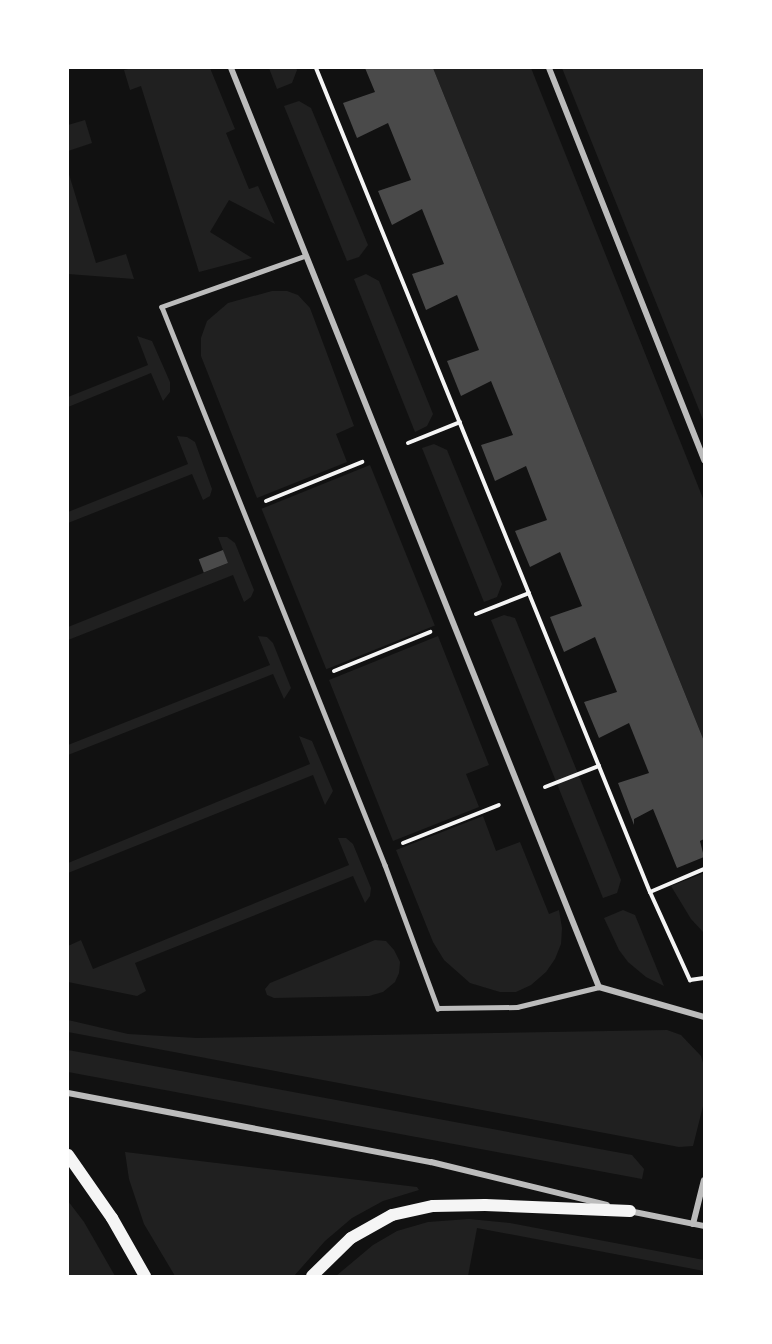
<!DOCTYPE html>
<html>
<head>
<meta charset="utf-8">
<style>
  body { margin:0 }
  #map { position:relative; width:772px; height:1344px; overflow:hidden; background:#111; font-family:"Titillium Web",sans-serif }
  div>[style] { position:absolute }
  .green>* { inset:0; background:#202020; transform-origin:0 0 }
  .building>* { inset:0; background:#4a4a4a; transform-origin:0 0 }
  .path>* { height:4px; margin:-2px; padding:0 2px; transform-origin:2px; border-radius:2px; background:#f5f5f5 }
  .service>* { height:4.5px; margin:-2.25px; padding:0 2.25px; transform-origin:2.25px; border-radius:2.25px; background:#bcbcbc }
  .minor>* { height:6px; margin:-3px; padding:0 3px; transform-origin:3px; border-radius:3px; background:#bcbcbc }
  .secondary>* { height:12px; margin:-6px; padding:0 6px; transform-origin:6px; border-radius:6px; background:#f5f5f5 }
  span { translate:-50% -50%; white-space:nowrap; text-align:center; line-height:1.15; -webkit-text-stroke:4.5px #fff; paint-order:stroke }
  .frame { position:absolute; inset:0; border:69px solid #fff; pointer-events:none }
</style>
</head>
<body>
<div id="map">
  <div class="green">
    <i style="clip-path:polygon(133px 68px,210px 68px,235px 129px,226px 133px,249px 189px,258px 186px,275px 224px,229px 200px,210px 232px,252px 258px,199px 272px,141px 86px,130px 90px,124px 70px)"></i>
    <i style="clip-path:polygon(269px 68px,296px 68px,297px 70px,292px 83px,277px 89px)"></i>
    <i style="clip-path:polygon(433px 68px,531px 68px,704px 501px,704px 741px)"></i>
    <i style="clip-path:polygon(562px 68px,704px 68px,704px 422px)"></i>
    <i style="clip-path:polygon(299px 101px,311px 108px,368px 245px,359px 257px,347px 261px,284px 106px)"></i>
    <i style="clip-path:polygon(85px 120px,92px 143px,68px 151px,68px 125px)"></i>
    <i style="clip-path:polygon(68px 171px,96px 263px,126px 254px,134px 279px,68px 274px)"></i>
    <i style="clip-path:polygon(366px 274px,379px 281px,433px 414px,427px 426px,415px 432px,354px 279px)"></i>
    <i style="clip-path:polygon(272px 291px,287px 291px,298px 295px,310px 308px,354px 426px,336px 434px,347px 462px,257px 498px,201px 356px,201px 338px,207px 321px,228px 303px)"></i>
    <i style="clip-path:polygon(137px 336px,152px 341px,170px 382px,170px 392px,163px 401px,151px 373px,68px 407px,68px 397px,148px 365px)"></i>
    <i style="clip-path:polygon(177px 436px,187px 437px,195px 442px,212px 489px,210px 496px,203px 500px,192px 474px,68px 523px,68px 512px,188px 464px)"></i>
    <i style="clip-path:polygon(434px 444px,447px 450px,502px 584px,497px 597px,484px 602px,422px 448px)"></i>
    <i style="left:370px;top:465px;width:173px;height:117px;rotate:68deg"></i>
    <i style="clip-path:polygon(218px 537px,227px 537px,235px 543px,254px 590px,251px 597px,244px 602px,233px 575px,68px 640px,68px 627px,228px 563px)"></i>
    <i style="clip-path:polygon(504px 615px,515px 618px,621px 880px,617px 893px,603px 898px,491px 620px)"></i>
    <i style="clip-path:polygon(258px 636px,267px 637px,273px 643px,291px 688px,284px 699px,273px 674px,68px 755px,68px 745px,270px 665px)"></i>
    <i style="clip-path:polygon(438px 636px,489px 765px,466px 774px,479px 807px,393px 841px,329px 680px)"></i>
    <i style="clip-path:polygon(299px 736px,312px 741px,333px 791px,325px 805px,313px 775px,68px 873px,68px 863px,310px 764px)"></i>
    <i style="clip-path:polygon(483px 816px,496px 851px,520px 842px,549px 914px,559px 910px,562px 928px,561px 944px,555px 959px,546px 972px,531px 985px,516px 992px,500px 992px,470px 983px,444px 960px,433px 942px,396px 850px)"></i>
    <i style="clip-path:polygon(338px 838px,346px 838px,353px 844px,371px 888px,370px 896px,365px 903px,353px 876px,135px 963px,146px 991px,137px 996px,68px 982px,68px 946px,81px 940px,93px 969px,349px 865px)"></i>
    <i style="clip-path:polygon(704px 873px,704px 933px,691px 919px,671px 886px)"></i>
    <i style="clip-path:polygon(623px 910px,635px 915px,664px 986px,646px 977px,628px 962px,619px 950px,604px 918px)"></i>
    <i style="clip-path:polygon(375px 940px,386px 941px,394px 950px,400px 962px,399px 973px,395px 982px,383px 992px,369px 996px,274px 998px,267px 995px,265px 989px,270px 983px)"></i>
    <i style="clip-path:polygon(68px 1020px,128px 1034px,197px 1038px,667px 1030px,681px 1035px,701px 1056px,704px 1066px,704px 1102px,693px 1146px,679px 1147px,68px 1032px)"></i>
    <i style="clip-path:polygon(68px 1050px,632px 1155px,644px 1169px,642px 1179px,68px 1072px)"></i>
    <i style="clip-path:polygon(125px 1152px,417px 1187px,419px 1190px,383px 1201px,352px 1218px,325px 1241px,294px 1276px,175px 1276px,144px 1224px,129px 1179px)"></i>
    <i style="clip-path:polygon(68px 1201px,84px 1222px,115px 1276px,68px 1276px)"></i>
    <i style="clip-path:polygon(469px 1219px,510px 1223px,704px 1260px,704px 1271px,477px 1228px,468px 1276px,336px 1276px,373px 1245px,397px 1231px,428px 1222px)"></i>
  </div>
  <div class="building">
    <i style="clip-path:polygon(365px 68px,433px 68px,704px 741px,704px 839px,700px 841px,704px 857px,677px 868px,653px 809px,634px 819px,634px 825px,618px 783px,649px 773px,629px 723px,599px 738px,584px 702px,617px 692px,595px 637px,564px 652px,550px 617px,582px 606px,560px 552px,530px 567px,515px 531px,547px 520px,526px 466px,495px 481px,481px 445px,513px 435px,491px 381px,461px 396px,447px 361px,479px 350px,457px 295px,426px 310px,412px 274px,444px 264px,422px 209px,392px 225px,378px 191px,411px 180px,388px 123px,357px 138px,343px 103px,375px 92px)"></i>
    <i style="left:223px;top:550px;width:14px;height:26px;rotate:69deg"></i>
  </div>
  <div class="path">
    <i style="left:316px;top:68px;width:889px;rotate:67.94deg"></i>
    <i style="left:650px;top:892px;width:59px;rotate:-23.1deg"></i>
    <i style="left:408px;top:443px;width:56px;rotate:-22deg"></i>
    <i style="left:266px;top:501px;width:104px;rotate:-22.1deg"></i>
    <i style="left:476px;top:614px;width:57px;rotate:-21.6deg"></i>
    <i style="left:334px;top:671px;width:104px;rotate:-22.1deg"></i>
    <i style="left:545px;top:787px;width:58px;rotate:-21.3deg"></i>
    <i style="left:403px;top:843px;width:103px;rotate:-21.6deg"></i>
    <i style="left:650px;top:892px;width:97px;rotate:65.6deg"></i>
    <i style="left:690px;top:980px;width:14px;rotate:-8deg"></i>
  </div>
  <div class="service">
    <i style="left:306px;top:256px;width:153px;rotate:160.5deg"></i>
    <i style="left:162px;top:307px;width:601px;rotate:68.22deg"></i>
    <i style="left:385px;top:865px;width:153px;rotate:69.7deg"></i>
    <i style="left:438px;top:1008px;width:79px;rotate:-0.7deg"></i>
    <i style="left:517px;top:1007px;width:84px;rotate:-13.7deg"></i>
  </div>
  <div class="minor">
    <i style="left:231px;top:68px;width:990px;rotate:68.18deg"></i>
    <i style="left:599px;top:987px;width:109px;rotate:15.9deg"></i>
    <i style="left:549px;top:68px;width:422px;rotate:68.4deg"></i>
    <i style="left:68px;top:1093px;width:369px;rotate:10.8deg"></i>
    <i style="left:431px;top:1162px;width:181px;rotate:13.7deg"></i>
    <i style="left:629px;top:1211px;width:76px;rotate:11.3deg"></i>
    <i style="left:693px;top:1224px;width:45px;rotate:-76deg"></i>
  </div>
  <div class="secondary">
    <i style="left:68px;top:1155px;width:77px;rotate:55.1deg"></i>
    <i style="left:112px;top:1218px;width:67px;rotate:60.4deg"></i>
    <i style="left:312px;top:1276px;width:54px;rotate:-44.3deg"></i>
    <i style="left:351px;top:1238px;width:47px;rotate:-29.3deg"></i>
    <i style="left:392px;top:1215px;width:42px;rotate:-12.4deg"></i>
    <i style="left:433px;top:1206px;width:52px;rotate:-1.1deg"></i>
    <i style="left:485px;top:1205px;width:145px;rotate:2.4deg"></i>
  </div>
  <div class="frame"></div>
</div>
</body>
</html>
